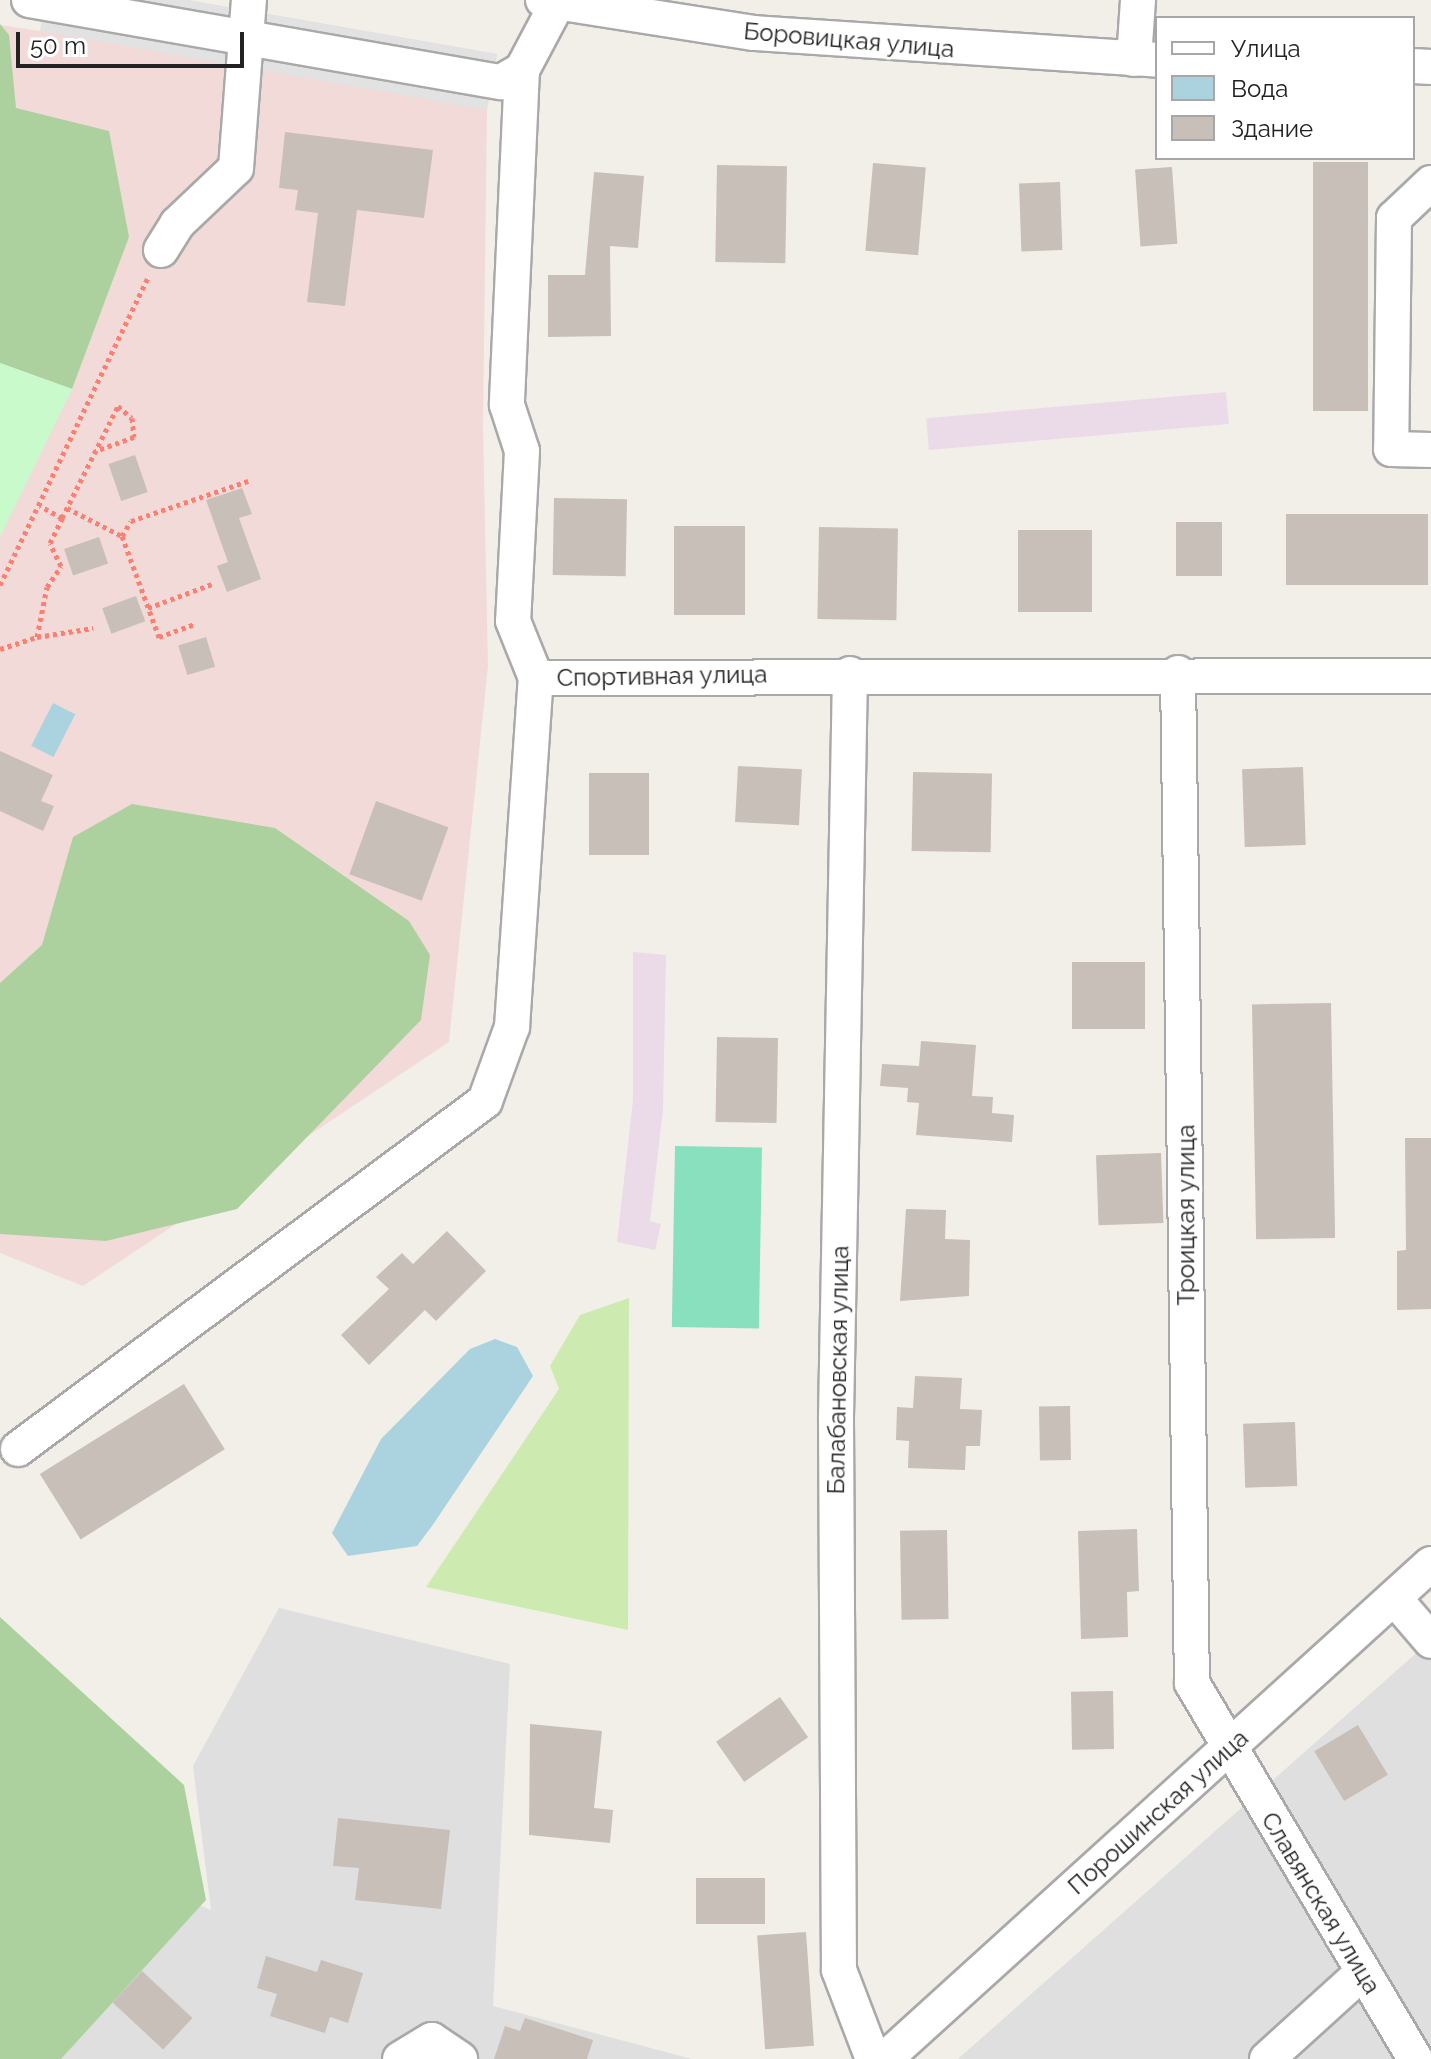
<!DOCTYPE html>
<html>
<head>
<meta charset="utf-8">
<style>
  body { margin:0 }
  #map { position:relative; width:1431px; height:2059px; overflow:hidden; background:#f2efe9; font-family:Raleway,sans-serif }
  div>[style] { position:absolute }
  .residential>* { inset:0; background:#e0dfdf }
  .commercial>* { inset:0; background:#f2dad9 }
  .industrial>* { inset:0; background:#ebdbe8; transform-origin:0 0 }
  .grass>* { inset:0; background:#cdebb0 }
  .forest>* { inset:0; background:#add19e }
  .park>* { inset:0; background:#c8facc }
  .pitch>* { inset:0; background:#88e0be; transform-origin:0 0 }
  .parking>* { inset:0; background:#e2e2e2 }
  .water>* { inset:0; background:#aad3df; transform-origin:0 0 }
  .building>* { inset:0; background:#c7bfb8; transform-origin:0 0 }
  .path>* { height:5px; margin-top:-2.5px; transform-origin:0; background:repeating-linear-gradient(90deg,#fa8072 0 4px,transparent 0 8px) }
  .roads { filter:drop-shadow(2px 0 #a9a9a9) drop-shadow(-2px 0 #a9a9a9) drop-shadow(0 2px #a9a9a9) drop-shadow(0 -2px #a9a9a9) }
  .minor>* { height:34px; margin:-17px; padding:0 17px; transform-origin:17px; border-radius:17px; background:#fff }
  span { translate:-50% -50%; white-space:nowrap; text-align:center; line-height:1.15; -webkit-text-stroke:6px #fff; paint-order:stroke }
  .street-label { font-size:24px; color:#222 }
  .legend { position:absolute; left:1155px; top:16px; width:260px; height:144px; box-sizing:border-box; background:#fff; border:2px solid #a7a7a7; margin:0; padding:10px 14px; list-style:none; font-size:24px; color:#222 }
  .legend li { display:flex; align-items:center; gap:16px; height:40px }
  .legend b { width:40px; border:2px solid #a7a7a7 }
  .scale { position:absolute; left:16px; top:32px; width:228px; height:36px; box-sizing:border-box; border:4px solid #222; border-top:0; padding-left:10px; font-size:24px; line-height:28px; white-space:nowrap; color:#222; -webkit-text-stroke:6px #fff; paint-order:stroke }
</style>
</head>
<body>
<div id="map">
  <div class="residential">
    <i style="clip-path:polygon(279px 1608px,510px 1664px,493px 2006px,692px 2059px,0 2059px,0 2050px,173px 1894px,211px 1910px,193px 1766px)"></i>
    <i style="clip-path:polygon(1431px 1640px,1431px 2059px,958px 2059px)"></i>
  </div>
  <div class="commercial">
    <i style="clip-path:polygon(46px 0,188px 0,497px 54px,487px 110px,483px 427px,488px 666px,449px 1042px,83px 1286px,0 1253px,0 25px,40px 31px)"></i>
  </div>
  <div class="industrial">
    <i style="left:1226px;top:392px;width:32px;height:301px;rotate:85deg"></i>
    <i style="clip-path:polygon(633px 952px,666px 955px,663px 1110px,650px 1221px,661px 1224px,655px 1250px,617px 1242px,633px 1100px)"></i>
  </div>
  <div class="grass">
    <i style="clip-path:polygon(629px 1298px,628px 1630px,426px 1587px,559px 1389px,550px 1366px,580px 1315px)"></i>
  </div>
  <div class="forest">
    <i style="clip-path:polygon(0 24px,9px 35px,16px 108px,109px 131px,129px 237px,72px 389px,0 363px)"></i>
    <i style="clip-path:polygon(132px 804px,275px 828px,409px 921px,430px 955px,421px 1020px,237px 1209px,106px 1241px,0 1234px,0 983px,42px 945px,73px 837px)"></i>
    <i style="clip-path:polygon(0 1617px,184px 1785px,206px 1900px,61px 2059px,0 2059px)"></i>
  </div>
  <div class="park">
    <i style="clip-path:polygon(0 363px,72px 389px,0 537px)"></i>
  </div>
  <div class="pitch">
    <i style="left:675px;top:1146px;width:87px;height:181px;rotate:1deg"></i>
  </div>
  <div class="parking">
    <i style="clip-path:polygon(46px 0,188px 0,497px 54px,487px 110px,40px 31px)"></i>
  </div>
  <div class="water">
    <i style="left:53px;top:703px;width:25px;height:48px;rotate:27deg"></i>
    <i style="clip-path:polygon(495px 1339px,517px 1347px,533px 1376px,432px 1526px,417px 1546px,348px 1556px,332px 1533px,381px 1439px,470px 1349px)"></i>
  </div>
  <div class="building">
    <i style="clip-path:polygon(285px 132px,433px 150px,424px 218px,357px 210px,345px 306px,307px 302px,318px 213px,295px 210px,298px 190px,279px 188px)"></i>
    <i style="left:1313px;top:162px;width:55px;height:249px"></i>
    <i style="left:873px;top:163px;width:53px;height:88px;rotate:5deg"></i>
    <i style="left:717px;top:165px;width:70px;height:97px;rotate:1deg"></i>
    <i style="left:1172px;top:167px;width:77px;height:37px;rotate:86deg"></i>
    <i style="clip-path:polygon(594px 172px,644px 176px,638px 248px,610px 246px,611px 336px,548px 337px,548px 275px,585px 275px)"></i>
    <i style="left:1060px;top:182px;width:68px;height:41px;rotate:88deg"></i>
    <i style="left:135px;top:455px;width:39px;height:28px;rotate:71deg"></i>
    <i style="clip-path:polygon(242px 488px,252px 514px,239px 518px,261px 579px,227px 592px,217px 566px,228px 562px,206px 500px)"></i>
    <i style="left:554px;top:498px;width:73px;height:77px;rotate:1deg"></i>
    <i style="left:1286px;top:514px;width:142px;height:71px"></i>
    <i style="left:1176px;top:522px;width:46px;height:54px"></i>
    <i style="left:674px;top:526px;width:71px;height:89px"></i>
    <i style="left:819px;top:527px;width:79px;height:92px;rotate:1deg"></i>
    <i style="left:1018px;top:530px;width:74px;height:82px"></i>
    <i style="left:99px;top:537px;width:28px;height:37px;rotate:71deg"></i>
    <i style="left:136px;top:596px;width:27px;height:36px;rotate:70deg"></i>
    <i style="left:206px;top:637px;width:31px;height:29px;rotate:73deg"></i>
    <i style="clip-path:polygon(0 751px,53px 775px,41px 801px,54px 806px,43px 831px,0 811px)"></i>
    <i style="left:738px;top:766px;width:64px;height:56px;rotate:3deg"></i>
    <i style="left:1303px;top:767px;width:78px;height:61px;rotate:88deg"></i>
    <i style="left:913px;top:772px;width:79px;height:79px;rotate:1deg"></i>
    <i style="left:589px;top:773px;width:60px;height:82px"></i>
    <i style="left:376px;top:801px;width:77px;height:78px;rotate:20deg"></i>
    <i style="left:1145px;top:962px;width:67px;height:73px;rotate:90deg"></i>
    <i style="left:1331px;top:1003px;width:235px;height:79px;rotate:89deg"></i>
    <i style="left:717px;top:1037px;width:61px;height:85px;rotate:1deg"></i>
    <i style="clip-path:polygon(921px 1041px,976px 1045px,972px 1096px,993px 1097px,992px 1113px,1014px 1115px,1012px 1142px,916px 1135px,919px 1103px,907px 1102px,908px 1088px,880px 1086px,882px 1064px,919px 1066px)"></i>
    <i style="clip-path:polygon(1405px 1138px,1431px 1138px,1431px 1309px,1397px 1310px,1397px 1251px,1406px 1250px)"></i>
    <i style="left:1161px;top:1153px;width:70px;height:65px;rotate:88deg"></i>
    <i style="clip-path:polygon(906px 1209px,946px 1210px,945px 1239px,970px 1240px,969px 1296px,900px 1301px)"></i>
    <i style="clip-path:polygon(447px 1231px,486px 1271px,436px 1321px,425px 1310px,369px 1365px,341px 1335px,389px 1289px,376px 1277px,402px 1253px,413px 1264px)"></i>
    <i style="clip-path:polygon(915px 1376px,962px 1378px,960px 1409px,982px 1410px,980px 1446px,966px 1446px,965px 1470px,908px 1468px,909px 1441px,896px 1440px,897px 1407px,913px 1408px)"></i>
    <i style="left:184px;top:1384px;width:77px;height:170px;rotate:58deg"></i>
    <i style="left:1070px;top:1406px;width:54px;height:31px;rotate:89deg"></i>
    <i style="left:1295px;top:1422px;width:64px;height:52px;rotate:88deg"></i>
    <i style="clip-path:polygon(1137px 1529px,1139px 1591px,1127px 1592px,1128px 1637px,1081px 1639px,1078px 1531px)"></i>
    <i style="left:947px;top:1530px;width:89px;height:47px;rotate:89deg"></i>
    <i style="left:1113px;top:1691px;width:58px;height:42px;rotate:89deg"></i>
    <i style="left:780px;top:1697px;width:49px;height:78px;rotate:55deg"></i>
    <i style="clip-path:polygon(530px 1724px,602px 1731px,594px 1808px,613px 1810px,610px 1843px,529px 1835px)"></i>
    <i style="left:1358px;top:1725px;width:58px;height:51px;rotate:59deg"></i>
    <i style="clip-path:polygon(338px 1818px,450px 1830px,441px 1909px,355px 1900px,359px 1868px,333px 1866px)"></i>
    <i style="left:765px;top:1878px;width:46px;height:69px;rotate:90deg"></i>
    <i style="left:806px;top:1932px;width:114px;height:49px;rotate:86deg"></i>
    <i style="clip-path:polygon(266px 1956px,317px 1972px,321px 1960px,363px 1973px,348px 2023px,330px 2017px,325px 2033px,270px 2016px,277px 1994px,257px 1988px)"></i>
    <i style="left:142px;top:1971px;width:69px;height:43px;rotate:43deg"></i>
    <i style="clip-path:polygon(525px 2018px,593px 2040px,587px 2059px,494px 2059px,505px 2026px,520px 2031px)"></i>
  </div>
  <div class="path">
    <i style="left:67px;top:508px;width:62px;rotate:27deg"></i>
    <i style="left:122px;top:536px;width:108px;rotate:69.9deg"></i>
    <i style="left:159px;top:637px;width:37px;rotate:-20deg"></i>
    <i style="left:62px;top:518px;width:125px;rotate:-63.4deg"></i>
    <i style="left:118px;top:406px;width:18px;rotate:41deg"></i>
    <i style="left:132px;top:418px;width:19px;rotate:84deg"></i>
    <i style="left:134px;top:437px;width:41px;rotate:160.3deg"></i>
    <i style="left:122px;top:536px;width:17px;rotate:-59deg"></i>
    <i style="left:131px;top:521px;width:124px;rotate:-18.9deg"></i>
    <i style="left:0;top:585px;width:343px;rotate:-64.3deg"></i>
    <i style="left:148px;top:608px;width:68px;rotate:-20.6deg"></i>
    <i style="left:37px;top:637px;width:57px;rotate:-9.1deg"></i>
    <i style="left:0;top:649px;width:39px;rotate:-18deg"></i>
    <i style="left:37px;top:637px;width:51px;rotate:-78.7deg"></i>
    <i style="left:47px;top:587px;width:25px;rotate:-56deg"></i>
    <i style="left:61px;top:566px;width:25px;rotate:-116deg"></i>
    <i style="left:50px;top:543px;width:28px;rotate:-64deg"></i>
    <i style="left:62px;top:518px;width:25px;rotate:-151deg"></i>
  </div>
  <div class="roads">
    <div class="minor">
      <i style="left:29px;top:0;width:479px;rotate:9.9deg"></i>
      <i style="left:501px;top:82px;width:24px;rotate:-30deg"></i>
      <i style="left:543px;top:0;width:214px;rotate:8.9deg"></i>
      <i style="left:754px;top:33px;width:404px;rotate:3.8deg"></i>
      <i style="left:558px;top:2px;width:77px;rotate:117.9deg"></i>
      <i style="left:522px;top:70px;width:335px;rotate:92.6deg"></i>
      <i style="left:507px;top:405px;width:48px;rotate:71.9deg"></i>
      <i style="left:522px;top:451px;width:170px;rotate:93deg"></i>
      <i style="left:513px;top:621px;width:61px;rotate:68deg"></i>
      <i style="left:536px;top:678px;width:895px;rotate:-0.13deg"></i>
      <i style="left:1134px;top:59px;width:59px;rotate:-86.1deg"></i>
      <i style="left:1413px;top:66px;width:18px;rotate:3deg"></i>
      <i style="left:1431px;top:183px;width:51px;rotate:136.6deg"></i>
      <i style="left:1394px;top:218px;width:231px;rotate:90.7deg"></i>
      <i style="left:1391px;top:449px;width:40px;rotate:1.4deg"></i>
      <i style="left:161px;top:250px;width:31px;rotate:-58deg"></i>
      <i style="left:177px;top:224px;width:81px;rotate:-43.5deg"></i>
      <i style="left:236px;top:168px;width:169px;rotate:-85.6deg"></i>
      <i style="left:1178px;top:673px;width:1010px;rotate:89.21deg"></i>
      <i style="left:1192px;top:1683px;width:437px;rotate:59.3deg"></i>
      <i style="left:850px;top:674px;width:746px;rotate:91.08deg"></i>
      <i style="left:836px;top:1420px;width:550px;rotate:89.69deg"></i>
      <i style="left:839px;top:1970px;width:95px;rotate:69.1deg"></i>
      <i style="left:18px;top:1449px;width:582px;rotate:-36.69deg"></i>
      <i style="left:485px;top:1101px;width:79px;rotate:-70deg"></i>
      <i style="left:512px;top:1027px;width:350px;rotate:-86.1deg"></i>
      <i style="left:1395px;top:1599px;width:55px;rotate:49.4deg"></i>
      <i style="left:400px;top:2059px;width:37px;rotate:-31deg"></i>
      <i style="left:432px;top:2040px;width:34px;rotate:34deg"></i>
      <i style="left:885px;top:2059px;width:737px;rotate:-42.2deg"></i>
      <i style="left:1267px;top:2059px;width:128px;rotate:-42.2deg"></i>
    </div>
  </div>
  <div class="street-label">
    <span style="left:849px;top:40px;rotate:5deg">Боровицкая улица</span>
    <span style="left:662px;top:676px;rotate:-1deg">Спортивная улица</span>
    <span style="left:1186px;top:1215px;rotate:-90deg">Троицкая улица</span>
    <span style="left:838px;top:1370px;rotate:-89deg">Балабановская улица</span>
    <span style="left:1158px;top:1812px;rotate:-42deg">Порошинская улица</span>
    <span style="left:1321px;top:1903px;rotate:59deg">Славянская улица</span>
  </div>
  <ul class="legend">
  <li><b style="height:10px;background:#fff"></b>Улица</li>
  <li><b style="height:22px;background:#aad3df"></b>Вода</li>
  <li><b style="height:22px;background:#c7bfb8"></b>Здание</li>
  </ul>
  <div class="scale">50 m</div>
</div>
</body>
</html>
